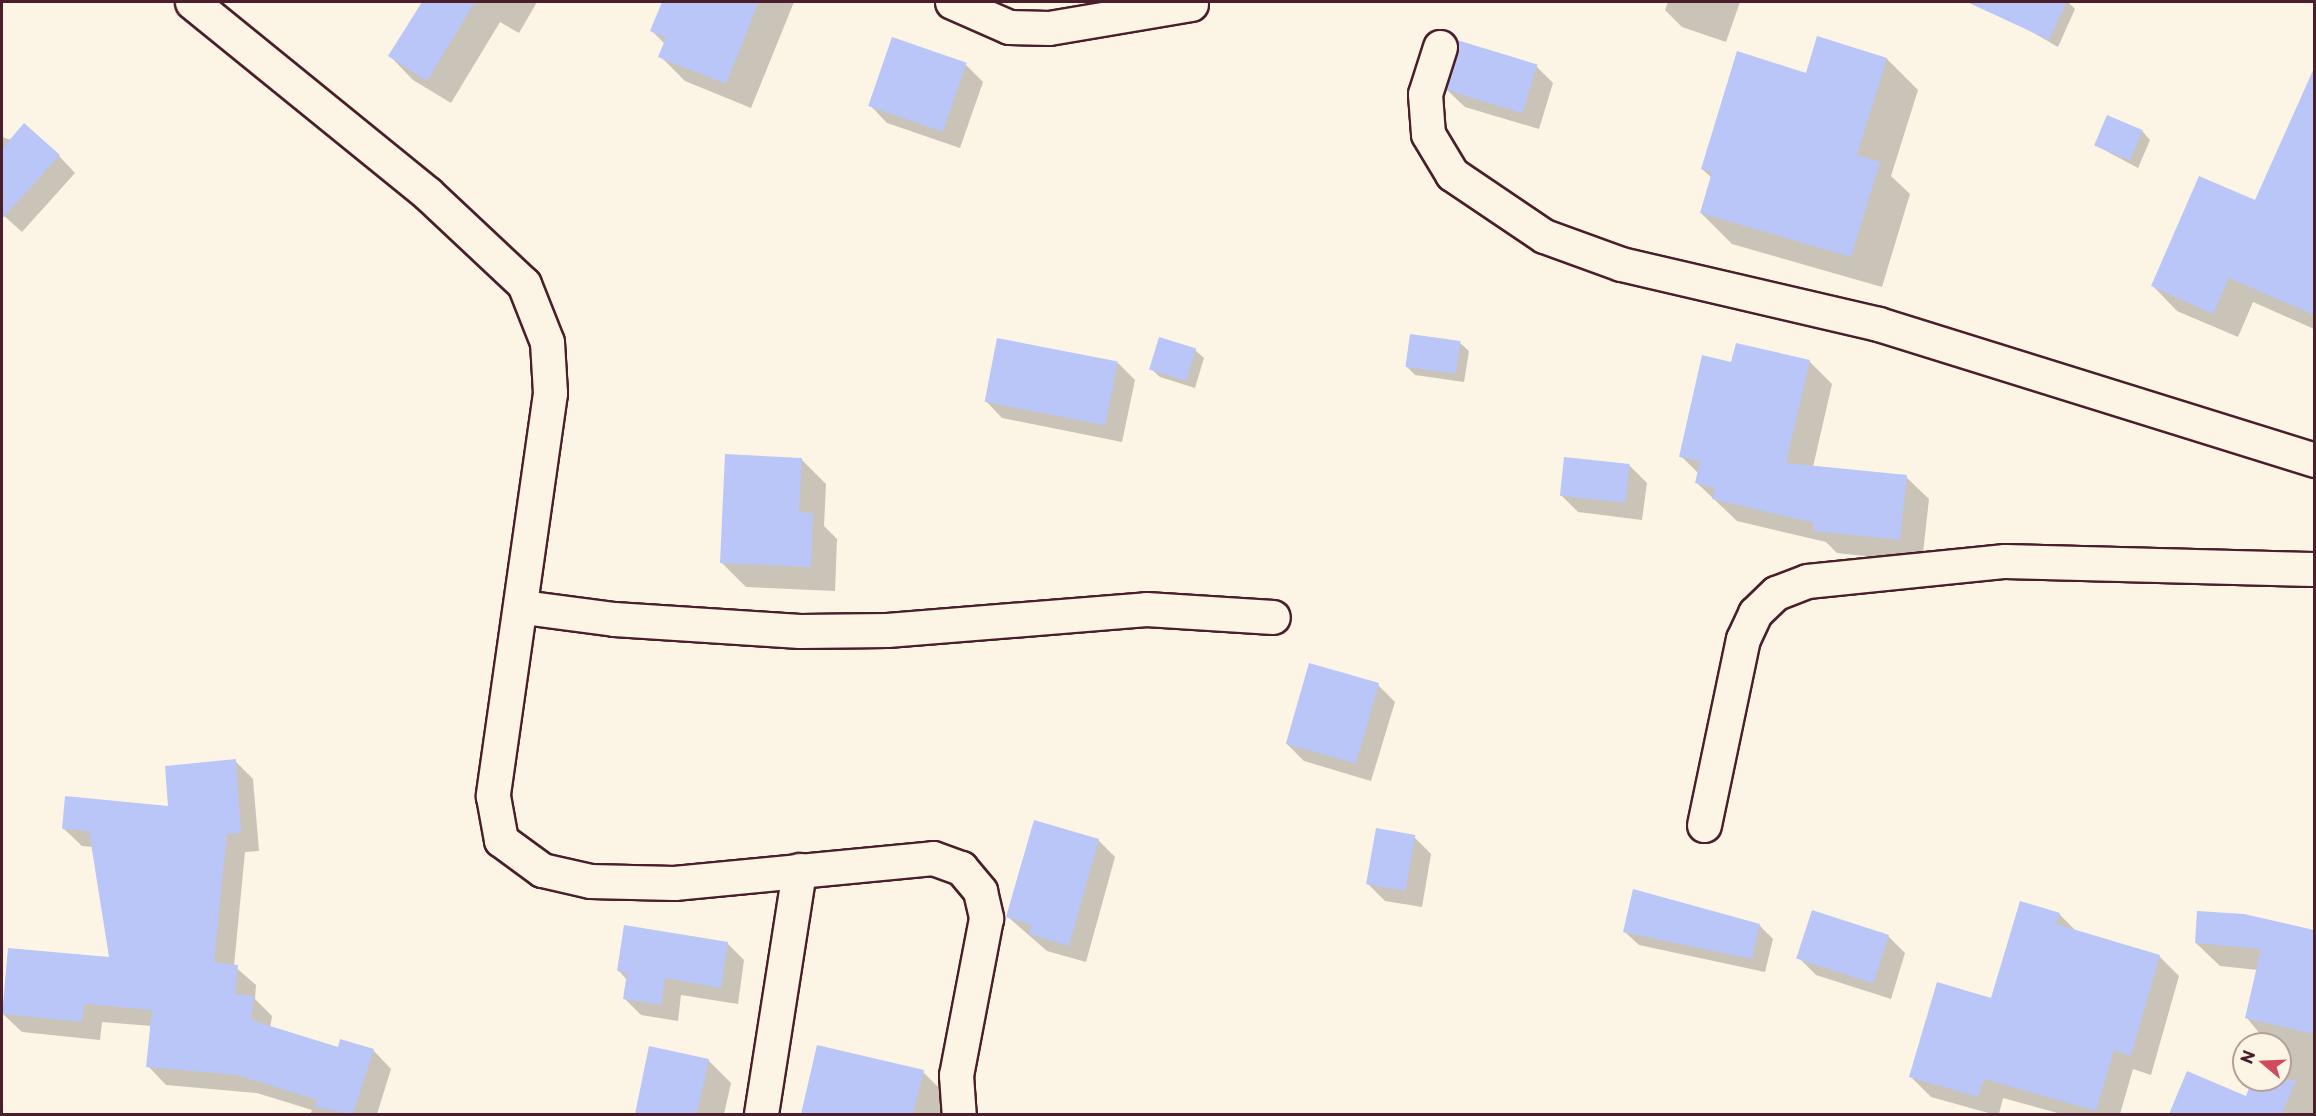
<!DOCTYPE html>
<html>
<head>
<meta charset="utf-8">
<style>
  body { margin:0 }
  #map { position:relative; width:2316px; height:1116px; overflow:hidden; background:#fcf5e5; font-family:"Playpen Sans",sans-serif }
  div>[style] { position:absolute }
  .shadow>* { inset:0; background:#0003 }
  .building>* { inset:0; background:#bac6f7; transform-origin:0 0 }
  .roads { filter:drop-shadow(2px 0 #4a1f2b) drop-shadow(-2px 0 #4a1f2b) drop-shadow(0 2px #4a1f2b) drop-shadow(0 -2px #4a1f2b) }
  .minor>* { height:33px; margin:-16.5px; padding:0 16.5px; transform-origin:16.5px; border-radius:16.5px; background:#fcf5e5 }
  span { translate:-50% -50%; white-space:nowrap; text-align:center; line-height:1.15; -webkit-text-stroke:4.5px #fcf5e5; paint-order:stroke }
  .frame { position:absolute; inset:0; border:3px solid #4a1f2b; pointer-events:none }
  .north { position:absolute; left:2232px; top:1032px; width:60px; height:60px; box-sizing:border-box; background:#fcf5e5; border:2px solid #b59f9b; border-radius:50%; rotate:289deg; font-size:16px; font-weight:700; line-height:24px; text-align:center; color:#4a1f2b }
  .north::after { content:''; display:block; margin:auto; width:21px; height:27px; background:#d1495b; clip-path:polygon(50% 0,100% 100%,50% 72%,0 100%) }
</style>
</head>
<body>
<div id="map">
  <div class="shadow">
    <i style="clip-path:polygon(424px 2px,537px 2px,519px 33px,500px 22px,451px 103px,413px 80px,390px 56px)"></i>
    <i style="clip-path:polygon(664px 2px,794px 2px,751px 108px,685px 81px,660px 56px,665px 44px,652px 31px)"></i>
    <i style="clip-path:polygon(1668px 2px,1740px 2px,1726px 42px,1682px 27px,1665px 10px)"></i>
    <i style="clip-path:polygon(2030px 2px,2068px 2px,2075px 9px,2058px 47px,2020px 25px)"></i>
    <i style="clip-path:polygon(1887px 59px,1918px 90px,1891px 176px,1910px 194px,1882px 287px,1732px 244px,1701px 213px,1712px 178px,1702px 169px,1807px 75px)"></i>
    <i style="clip-path:polygon(966px 65px,983px 82px,960px 148px,887px 123px,870px 105px)"></i>
    <i style="clip-path:polygon(1536px 66px,1553px 83px,1539px 129px,1465px 107px,1447px 90px)"></i>
    <i style="clip-path:polygon(2306px 90px,2314px 93px,2314px 329px,2253px 302px,2238px 337px,2177px 311px,2153px 286px,2256px 202px)"></i>
    <i style="clip-path:polygon(2142px 131px,2150px 140px,2138px 168px,2095px 145px)"></i>
    <i style="clip-path:polygon(2px 137px,59px 156px,75px 173px,22px 232px,2px 214px)"></i>
    <i style="clip-path:polygon(1460px 343px,1469px 351px,1464px 382px,1415px 375px,1407px 367px)"></i>
    <i style="clip-path:polygon(1195px 350px,1204px 358px,1195px 388px,1160px 377px,1151px 369px)"></i>
    <i style="clip-path:polygon(1809px 361px,1832px 384px,1813px 467px,1906px 477px,1929px 499px,1922px 562px,1837px 553px,1826px 542px,1737px 521px,1697px 483px,1699px 474px,1681px 456px,1732px 364px)"></i>
    <i style="clip-path:polygon(1118px 363px,1135px 380px,1122px 442px,1002px 418px,985px 400px)"></i>
    <i style="clip-path:polygon(801px 459px,826px 484px,824px 526px,837px 539px,835px 591px,746px 587px,721px 562px)"></i>
    <i style="clip-path:polygon(1630px 466px,1647px 483px,1642px 520px,1578px 512px,1561px 495px)"></i>
    <i style="clip-path:polygon(1378px 685px,1395px 702px,1371px 781px,1304px 761px,1287px 744px)"></i>
    <i style="clip-path:polygon(235px 761px,253px 779px,259px 851px,245px 852px,234px 966px,256px 985px,255px 999px,272px 1016px,270px 1028px,339px 1049px,373px 1050px,391px 1069px,377px 1114px,310px 1114px,312px 1110px,257px 1093px,166px 1085px,148px 1066px,152px 1026px,102px 1022px,100px 1040px,22px 1032px,3px 1014px,111px 959px,93px 847px,82px 846px,63px 828px,170px 808px)"></i>
    <i style="clip-path:polygon(1414px 837px,1431px 854px,1422px 907px,1385px 901px,1368px 884px)"></i>
    <i style="clip-path:polygon(1098px 840px,1115px 857px,1086px 962px,1047px 951px,1008px 917px)"></i>
    <i style="clip-path:polygon(1634px 891px,1759px 925px,1773px 939px,1765px 972px,1639px 945px,1625px 932px)"></i>
    <i style="clip-path:polygon(2059px 914px,2077px 932px,2159px 956px,2179px 976px,2151px 1075px,2133px 1069px,2120px 1114px,2061px 1114px,2003px 1098px,1999px 1114px,1992px 1114px,1931px 1097px,1911px 1077px,1992px 1000px)"></i>
    <i style="clip-path:polygon(2244px 916px,2314px 932px,2314px 1114px,2171px 1114px,2188px 1073px,2246px 1098px,2254px 1080px,2280px 1080px,2280px 1044px,2268px 1044px,2247px 1018px,2258px 970px,2220px 966px,2196px 943px)"></i>
    <i style="clip-path:polygon(1888px 936px,1905px 953px,1891px 999px,1816px 975px,1799px 958px)"></i>
    <i style="clip-path:polygon(727px 943px,744px 960px,738px 1004px,681px 995px,678px 1021px,641px 1015px,624px 998px,627px 980px,619px 971px)"></i>
    <i style="clip-path:polygon(819px 1047px,923px 1072px,948px 1097px,943px 1114px,802px 1114px)"></i>
    <i style="clip-path:polygon(651px 1048px,708px 1060px,731px 1083px,724px 1114px,637px 1114px)"></i>
  </div>
  <div class="building">
    <i style="clip-path:polygon(422px 2px,475px 2px,427px 81px,388px 56px)"></i>
    <i style="clip-path:polygon(662px 2px,759px 2px,726px 84px,658px 57px,666px 38px,650px 31px)"></i>
    <i style="clip-path:polygon(1967px 2px,2067px 2px,2049px 40px)"></i>
    <i style="clip-path:polygon(1817px 36px,1887px 58px,1857px 155px,1880px 162px,1851px 257px,1700px 213px,1712px 172px,1701px 169px,1737px 51px,1806px 73px)"></i>
    <i style="left:892px;top:37px;width:79px;height:73px;rotate:19deg"></i>
    <i style="left:1457px;top:40px;width:84px;height:51px;rotate:17deg"></i>
    <i style="clip-path:polygon(2314px 68px,2314px 315px,2229px 278px,2213px 314px,2151px 286px,2199px 176px,2255px 200px)"></i>
    <i style="left:2107px;top:115px;width:39px;height:33px;rotate:23deg"></i>
    <i style="clip-path:polygon(24px 123px,60px 155px,2px 219px,2px 149px)"></i>
    <i style="left:1410px;top:334px;width:51px;height:33px;rotate:8deg"></i>
    <i style="left:1159px;top:337px;width:39px;height:34px;rotate:17deg"></i>
    <i style="left:997px;top:338px;width:123px;height:65px;rotate:11deg"></i>
    <i style="clip-path:polygon(1736px 343px,1810px 360px,1786px 463px,1907px 475px,1900px 540px,1813px 531px,1814px 523px,1712px 499px,1715px 488px,1695px 483px,1700px 461px,1679px 457px,1702px 355px,1731px 362px)"></i>
    <i style="clip-path:polygon(725px 454px,802px 458px,799px 512px,813px 513px,811px 567px,720px 563px)"></i>
    <i style="left:1564px;top:457px;width:66px;height:39px;rotate:6deg"></i>
    <i style="left:1309px;top:663px;width:73px;height:84px;rotate:16deg"></i>
    <i style="clip-path:polygon(236px 759px,241px 833px,227px 834px,214px 962px,238px 965px,235px 994px,254px 996px,251px 1020px,338px 1047px,340px 1039px,374px 1049px,353px 1114px,315px 1107px,317px 1100px,237px 1075px,146px 1067px,152px 1010px,84px 1004px,82px 1022px,2px 1014px,8px 948px,109px 957px,89px 831px,62px 829px,65px 796px,168px 806px,165px 766px)"></i>
    <i style="clip-path:polygon(1034px 820px,1099px 839px,1069px 946px,1029px 934px,1031px 925px,1006px 917px)"></i>
    <i style="left:1376px;top:828px;width:40px;height:57px;rotate:10deg"></i>
    <i style="clip-path:polygon(1633px 889px,1760px 924px,1752px 959px,1623px 932px)"></i>
    <i style="clip-path:polygon(2020px 901px,2060px 913px,2056px 924px,2160px 955px,2131px 1056px,2114px 1050px,2096px 1111px,1984px 1079px,1978px 1097px,1909px 1077px,1937px 982px,1991px 998px)"></i>
    <i style="left:1812px;top:910px;width:81px;height:51px;rotate:18deg"></i>
    <i style="clip-path:polygon(2197px 911px,2244px 914px,2314px 930px,2314px 1034px,2245px 1018px,2261px 949px,2195px 943px)"></i>
    <i style="clip-path:polygon(624px 925px,728px 942px,721px 988px,665px 978px,661px 1005px,623px 999px,627px 973px,617px 971px)"></i>
    <i style="clip-path:polygon(817px 1045px,924px 1070px,913px 1114px,801px 1114px)"></i>
    <i style="clip-path:polygon(649px 1046px,709px 1059px,697px 1114px,635px 1114px)"></i>
    <i style="clip-path:polygon(2187px 1071px,2246px 1096px,2252px 1080px,2296px 1080px,2283px 1112px,2289px 1114px,2169px 1114px)"></i>
  </div>
  <div class="roads">
    <div class="minor">
      <i style="left:192px;top:2px;width:303px;rotate:39.1deg"></i>
      <i style="left:427px;top:193px;width:133px;rotate:43.2deg"></i>
      <i style="left:524px;top:284px;width:62px;rotate:68.4deg"></i>
      <i style="left:547px;top:342px;width:51px;rotate:86.6deg"></i>
      <i style="left:550px;top:393px;width:407px;rotate:98.1deg"></i>
      <i style="left:493px;top:796px;width:45px;rotate:79.7deg"></i>
      <i style="left:501px;top:840px;width:51px;rotate:36.2deg"></i>
      <i style="left:542px;top:870px;width:49px;rotate:12.9deg"></i>
      <i style="left:590px;top:881px;width:84px;rotate:1.4deg"></i>
      <i style="left:674px;top:883px;width:260px;rotate:-5.5deg"></i>
      <i style="left:933px;top:858px;width:30px;rotate:20deg"></i>
      <i style="left:961px;top:868px;width:30px;rotate:50deg"></i>
      <i style="left:980px;top:891px;width:28px;rotate:77deg"></i>
      <i style="left:986px;top:918px;width:160px;rotate:100.8deg"></i>
      <i style="left:956px;top:1075px;width:39px;rotate:86deg"></i>
      <i style="left:952px;top:2px;width:62px;rotate:23.7deg"></i>
      <i style="left:1009px;top:27px;width:40px;rotate:1.4deg"></i>
      <i style="left:1049px;top:28px;width:144px;rotate:-9.6deg"></i>
      <i style="left:1440px;top:47px;width:49px;rotate:107.7deg"></i>
      <i style="left:1425px;top:94px;width:40px;rotate:85.7deg"></i>
      <i style="left:1428px;top:134px;width:47px;rotate:59deg"></i>
      <i style="left:1452px;top:174px;width:111px;rotate:34deg"></i>
      <i style="left:1544px;top:236px;width:82px;rotate:20deg"></i>
      <i style="left:1621px;top:264px;width:264px;rotate:13.1deg"></i>
      <i style="left:1878px;top:324px;width:457px;rotate:17.3deg"></i>
      <i style="left:523px;top:607px;width:92px;rotate:7.5deg"></i>
      <i style="left:614px;top:619px;width:186px;rotate:3.7deg"></i>
      <i style="left:800px;top:631px;width:87px;rotate:-0.7deg"></i>
      <i style="left:887px;top:630px;width:260px;rotate:-4.6deg"></i>
      <i style="left:1146px;top:609px;width:127px;rotate:3.6deg"></i>
      <i style="left:1704px;top:825px;width:190px;rotate:-78.2deg"></i>
      <i style="left:1743px;top:639px;width:29px;rotate:-65deg"></i>
      <i style="left:1755px;top:613px;width:29px;rotate:-44deg"></i>
      <i style="left:1776px;top:593px;width:33px;rotate:-21deg"></i>
      <i style="left:1807px;top:581px;width:199px;rotate:-5.8deg"></i>
      <i style="left:2005px;top:561px;width:309px;rotate:1.5deg"></i>
      <i style="left:761px;top:1114px;width:247px;rotate:-81.1deg"></i>
    </div>
  </div>
  <div class="frame"></div>
  <div class="north">N</div>
</div>
</body>
</html>
